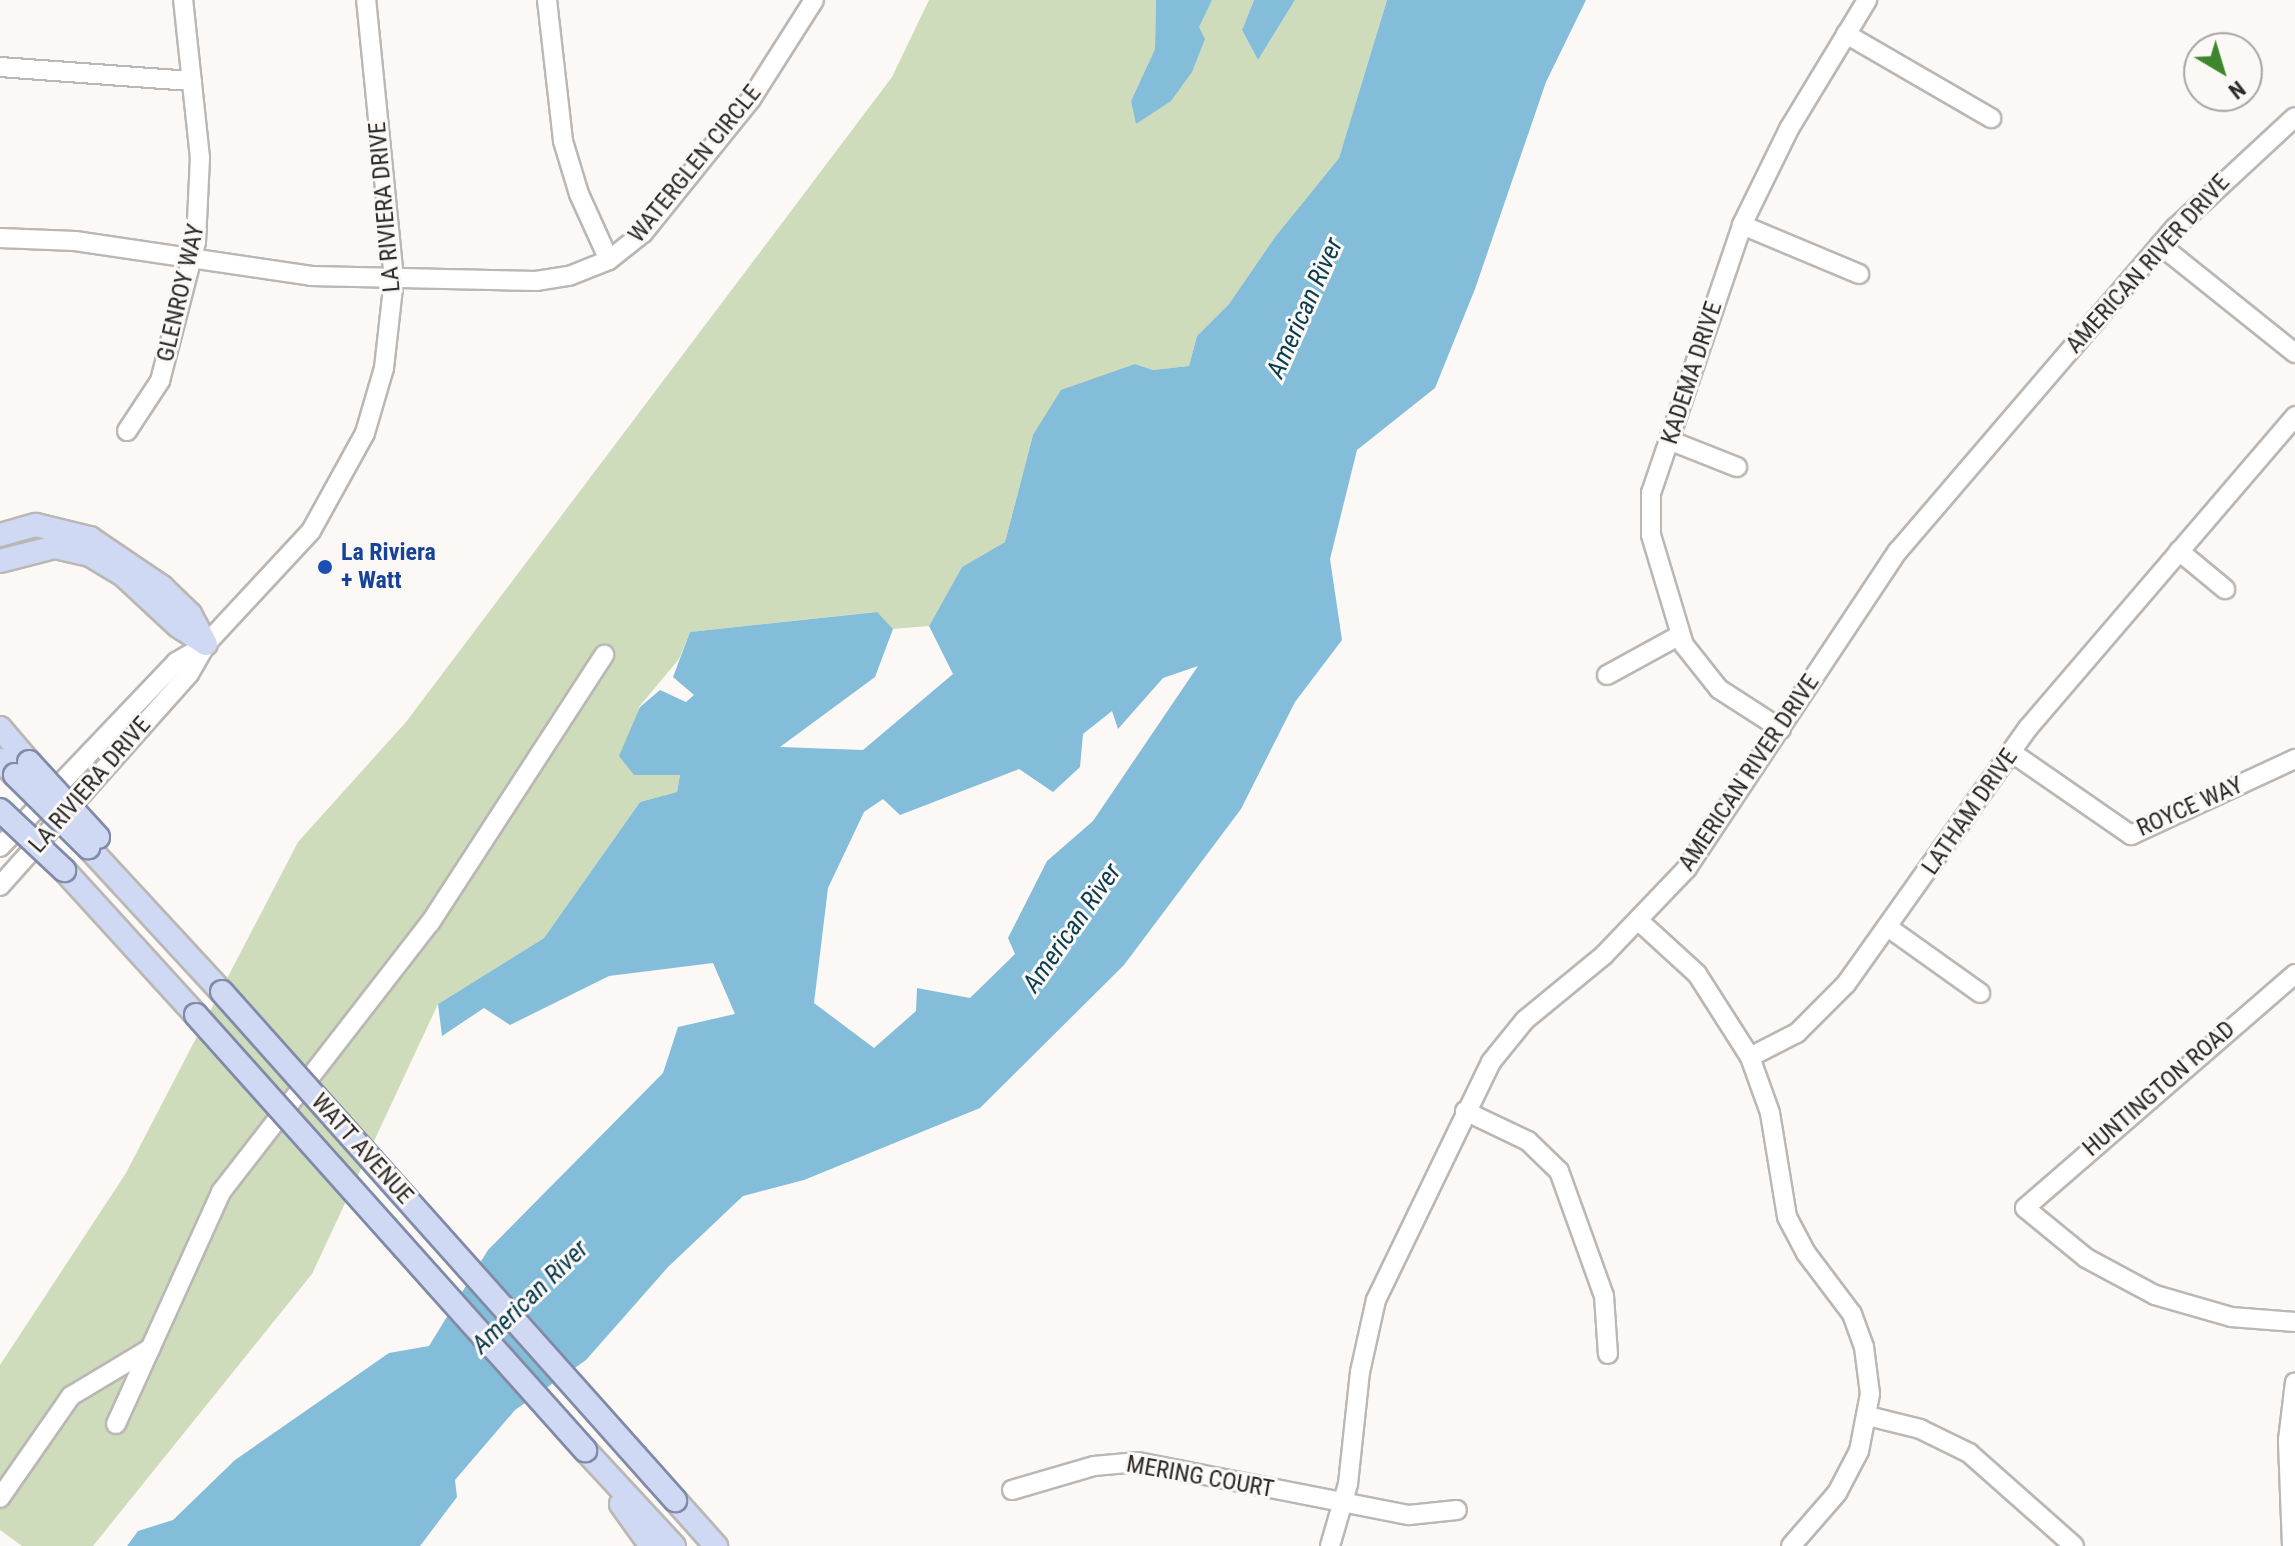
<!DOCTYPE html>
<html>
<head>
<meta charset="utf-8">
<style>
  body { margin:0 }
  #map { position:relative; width:2295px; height:1546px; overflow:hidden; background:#fbf8f5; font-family:"Roboto Condensed",sans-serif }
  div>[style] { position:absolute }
  .green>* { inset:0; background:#cfdcbc }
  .water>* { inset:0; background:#83bdd9 }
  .roads { filter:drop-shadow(2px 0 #bab7b4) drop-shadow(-2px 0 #bab7b4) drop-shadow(0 2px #bab7b4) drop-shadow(0 -2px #bab7b4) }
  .minor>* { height:18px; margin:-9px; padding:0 9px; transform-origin:9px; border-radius:9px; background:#fff }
  .major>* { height:22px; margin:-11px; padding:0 11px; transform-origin:11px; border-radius:11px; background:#cfd9f4 }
  .bridges { filter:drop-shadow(2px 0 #818ba8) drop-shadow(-2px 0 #818ba8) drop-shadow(0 2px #818ba8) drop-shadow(0 -2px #818ba8) }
  .major-bridge>* { height:22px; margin:-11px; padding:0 11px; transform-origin:11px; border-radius:11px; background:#cfd9f4 }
  .dots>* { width:22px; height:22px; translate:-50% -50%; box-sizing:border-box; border:4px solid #fbf8f5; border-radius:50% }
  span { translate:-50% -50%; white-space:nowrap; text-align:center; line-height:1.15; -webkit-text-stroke:6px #fbf8f5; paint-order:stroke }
  .street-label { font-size:24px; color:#2b2a29 }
  .transit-label { font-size:24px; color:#164399; font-weight:700 }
  .left { translate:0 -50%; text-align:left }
  .water-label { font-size:26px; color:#083c4f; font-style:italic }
  .north { position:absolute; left:2183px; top:32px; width:80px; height:80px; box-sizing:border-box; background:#fbf8f5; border:2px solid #a8a6a3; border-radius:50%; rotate:142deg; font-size:22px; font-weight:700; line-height:32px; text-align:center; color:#2b2a29 }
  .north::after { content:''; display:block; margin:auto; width:28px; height:36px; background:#3d862c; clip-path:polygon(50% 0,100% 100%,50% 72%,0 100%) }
</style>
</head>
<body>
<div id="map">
  <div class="green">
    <i style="clip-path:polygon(929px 0,1156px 0,1155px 49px,1131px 101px,1137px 124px,1212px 0,1254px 0,1242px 30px,1258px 60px,1295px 0,1387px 0,1339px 158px,1275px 237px,1229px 304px,1197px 336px,1189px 366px,1153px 370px,1135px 364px,1033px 435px,1005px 542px,962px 567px,929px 626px,893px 629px,876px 612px,690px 632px,679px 659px,639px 707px,634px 775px,680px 775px,677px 792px,640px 802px,544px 938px,438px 1004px,312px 1274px,93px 1546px,22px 1546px,0 1530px,0 1365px,126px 1173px,298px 842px,406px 722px,892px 77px)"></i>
  </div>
  <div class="water">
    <i style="clip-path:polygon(1156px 0,1212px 0,1199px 27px,1205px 39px,1192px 72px,1171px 101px,1136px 124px,1131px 101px,1155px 49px)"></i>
    <i style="clip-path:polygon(1254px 0,1295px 0,1258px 60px,1242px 30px)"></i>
    <i style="clip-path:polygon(evenodd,1387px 0,1586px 0,1546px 82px,1475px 289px,1435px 388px,1357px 450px,1330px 559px,1342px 640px,1295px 702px,1241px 809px,1124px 965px,980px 1108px,804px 1180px,743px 1196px,668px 1267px,586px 1360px,515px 1410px,455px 1480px,457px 1497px,420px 1546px,127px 1546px,138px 1531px,173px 1520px,235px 1460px,389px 1353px,429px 1346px,488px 1250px,663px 1073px,678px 1027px,735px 1014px,713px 963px,609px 976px,510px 1025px,484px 1008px,442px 1036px,438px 1004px,544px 938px,640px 802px,677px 792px,680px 775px,634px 775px,619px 756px,640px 707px,660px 690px,686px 702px,694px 695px,673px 677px,690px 632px,877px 612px,893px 629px,875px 677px,780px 747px,863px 750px,953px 674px,929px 626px,962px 567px,1005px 542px,1033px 435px,1061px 390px,1135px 364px,1153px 370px,1189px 366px,1197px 336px,1229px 304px,1275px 237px,1339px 158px,1387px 0,1198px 666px,1093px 821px,1047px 861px,1008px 938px,1015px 954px,970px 998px,917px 988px,916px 1011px,874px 1048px,814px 1003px,828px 888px,864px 812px,883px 799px,900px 815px,1019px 769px,1053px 792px,1080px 767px,1083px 734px,1112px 711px,1118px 729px,1163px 678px,1198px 666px)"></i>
  </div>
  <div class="roads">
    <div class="minor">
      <i style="left:547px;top:0;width:142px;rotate:83.5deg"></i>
      <i style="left:563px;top:141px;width:55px;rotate:73.2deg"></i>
      <i style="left:579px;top:194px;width:72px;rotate:65.6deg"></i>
      <i style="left:1846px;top:34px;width:168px;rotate:30.1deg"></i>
      <i style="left:0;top:67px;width:192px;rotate:4.2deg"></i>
      <i style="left:1742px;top:225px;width:127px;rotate:22.7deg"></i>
      <i style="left:0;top:238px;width:75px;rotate:2.3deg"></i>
      <i style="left:75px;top:241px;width:239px;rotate:8.4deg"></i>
      <i style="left:311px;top:276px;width:225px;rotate:1.3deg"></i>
      <i style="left:536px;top:281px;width:33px;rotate:-9deg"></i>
      <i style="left:569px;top:276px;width:43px;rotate:-21.8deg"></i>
      <i style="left:609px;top:260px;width:43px;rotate:-38.5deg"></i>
      <i style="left:643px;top:233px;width:172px;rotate:-51.1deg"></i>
      <i style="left:751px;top:99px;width:117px;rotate:-57.5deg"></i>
      <i style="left:2160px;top:245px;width:173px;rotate:38.7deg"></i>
      <i style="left:127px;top:431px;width:60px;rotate:-56.6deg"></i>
      <i style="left:160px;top:381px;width:144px;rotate:-75.5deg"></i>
      <i style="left:196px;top:242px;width:84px;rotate:-87.3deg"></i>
      <i style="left:200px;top:158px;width:159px;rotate:-96.1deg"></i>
      <i style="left:1671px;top:441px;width:71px;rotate:21.5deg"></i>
      <i style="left:2179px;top:551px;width:60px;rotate:39.6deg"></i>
      <i style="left:1607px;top:675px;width:83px;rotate:-28.7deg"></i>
      <i style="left:1781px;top:729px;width:74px;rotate:-147.2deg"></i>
      <i style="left:1719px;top:689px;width:56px;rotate:-128.5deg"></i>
      <i style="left:1684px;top:645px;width:115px;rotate:-106.7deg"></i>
      <i style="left:1651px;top:535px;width:42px;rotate:-90deg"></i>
      <i style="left:1651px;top:493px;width:283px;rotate:-71.2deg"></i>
      <i style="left:1742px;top:225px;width:107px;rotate:-63.9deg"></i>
      <i style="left:1789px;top:129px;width:151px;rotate:-58.8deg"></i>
      <i style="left:2011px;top:752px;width:146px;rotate:34.7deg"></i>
      <i style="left:2131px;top:835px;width:181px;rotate:-24.9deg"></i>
      <i style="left:0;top:847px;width:255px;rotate:-46.4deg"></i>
      <i style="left:176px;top:662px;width:32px;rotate:-30deg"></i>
      <i style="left:0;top:886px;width:284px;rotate:-48.3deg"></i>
      <i style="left:189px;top:674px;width:34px;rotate:-60deg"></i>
      <i style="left:206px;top:644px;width:154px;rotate:-47.1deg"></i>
      <i style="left:311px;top:531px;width:112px;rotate:-61.1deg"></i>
      <i style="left:365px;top:433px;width:68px;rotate:-73.7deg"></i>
      <i style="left:384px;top:368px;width:90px;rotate:-83.6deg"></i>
      <i style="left:394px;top:279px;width:280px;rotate:-95.7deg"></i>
      <i style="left:1639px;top:921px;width:79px;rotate:42.4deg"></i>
      <i style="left:1697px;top:974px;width:98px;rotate:57.4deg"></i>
      <i style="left:1750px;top:1057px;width:59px;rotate:70.3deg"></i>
      <i style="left:1770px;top:1113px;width:105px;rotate:80.7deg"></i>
      <i style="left:1787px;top:1217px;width:41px;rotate:62.2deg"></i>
      <i style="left:1806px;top:1253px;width:76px;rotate:53deg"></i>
      <i style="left:1852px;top:1314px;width:35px;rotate:70deg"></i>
      <i style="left:1864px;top:1347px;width:47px;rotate:82.7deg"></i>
      <i style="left:1870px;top:1394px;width:58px;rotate:100.9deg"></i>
      <i style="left:1859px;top:1451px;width:47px;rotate:117.6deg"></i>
      <i style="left:1837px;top:1493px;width:70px;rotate:131deg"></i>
      <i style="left:1889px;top:928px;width:112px;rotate:35.5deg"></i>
      <i style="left:2295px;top:974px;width:357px;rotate:139.1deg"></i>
      <i style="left:2025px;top:1208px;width:79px;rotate:39.3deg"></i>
      <i style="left:2086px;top:1258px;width:78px;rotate:28.2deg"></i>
      <i style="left:2155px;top:1295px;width:79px;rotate:16.1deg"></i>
      <i style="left:2231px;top:1317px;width:64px;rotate:4.5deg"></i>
      <i style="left:1750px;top:1057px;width:53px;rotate:-27.1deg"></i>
      <i style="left:1797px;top:1033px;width:69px;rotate:-45deg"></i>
      <i style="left:1846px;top:984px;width:314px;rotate:-54.6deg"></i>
      <i style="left:2028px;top:728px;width:411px;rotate:-49.4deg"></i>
      <i style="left:1465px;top:1111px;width:70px;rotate:25.5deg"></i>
      <i style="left:1528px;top:1141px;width:43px;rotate:44.1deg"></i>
      <i style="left:1559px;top:1171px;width:133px;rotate:70.2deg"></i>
      <i style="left:1604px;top:1296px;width:58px;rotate:86.1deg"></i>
      <i style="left:1868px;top:1416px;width:54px;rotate:14deg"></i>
      <i style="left:1920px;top:1429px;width:55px;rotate:26.1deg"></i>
      <i style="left:1969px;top:1453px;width:140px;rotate:41.5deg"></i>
      <i style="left:116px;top:1424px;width:255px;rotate:-65.6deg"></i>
      <i style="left:221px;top:1192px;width:341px;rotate:-52.2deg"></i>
      <i style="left:430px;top:923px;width:320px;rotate:-57deg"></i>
      <i style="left:1012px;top:1490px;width:85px;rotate:-16.3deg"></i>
      <i style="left:1094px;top:1466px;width:44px;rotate:-5.2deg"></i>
      <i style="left:1138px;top:1462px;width:276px;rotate:11.1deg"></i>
      <i style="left:1409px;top:1515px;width:48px;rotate:-5.9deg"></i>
      <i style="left:0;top:1498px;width:124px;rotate:-55.2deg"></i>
      <i style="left:71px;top:1396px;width:93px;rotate:-31deg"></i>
      <i style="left:1330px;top:1546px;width:65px;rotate:-73.8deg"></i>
      <i style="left:1348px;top:1484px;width:113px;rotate:-83.9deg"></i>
      <i style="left:1360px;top:1372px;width:74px;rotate:-77.5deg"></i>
      <i style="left:1376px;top:1300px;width:264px;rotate:-64.2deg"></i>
      <i style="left:1491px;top:1062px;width:54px;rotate:-51deg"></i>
      <i style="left:1525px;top:1020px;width:102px;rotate:-39.4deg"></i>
      <i style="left:1604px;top:955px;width:120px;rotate:-46.3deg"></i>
      <i style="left:1687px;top:868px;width:381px;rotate:-56.4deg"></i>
      <i style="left:1898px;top:551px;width:426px;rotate:-49.4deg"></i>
      <i style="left:2175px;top:228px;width:163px;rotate:-42.8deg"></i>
      <i style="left:2292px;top:1546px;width:106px;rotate:-92.2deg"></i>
      <i style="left:2288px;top:1440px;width:58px;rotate:-83.1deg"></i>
    </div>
    <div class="major">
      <i style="left:0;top:535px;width:37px;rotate:-16deg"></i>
      <i style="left:36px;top:525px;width:56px;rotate:13.5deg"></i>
      <i style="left:90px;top:538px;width:87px;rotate:34.2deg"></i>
      <i style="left:162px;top:587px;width:39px;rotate:44deg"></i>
      <i style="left:190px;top:614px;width:34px;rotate:62deg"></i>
      <i style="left:0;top:561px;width:57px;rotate:-14.3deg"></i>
      <i style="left:55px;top:547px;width:36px;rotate:13deg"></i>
      <i style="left:90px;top:555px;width:37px;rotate:31deg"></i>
      <i style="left:122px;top:574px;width:76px;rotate:42.9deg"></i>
      <i style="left:178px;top:626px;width:31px;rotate:33deg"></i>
      <i style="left:0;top:728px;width:45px;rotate:49.5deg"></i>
      <i style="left:0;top:760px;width:21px;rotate:45deg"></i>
      <i style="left:88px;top:847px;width:197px;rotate:47.3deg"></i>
      <i style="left:64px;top:870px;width:196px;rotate:47.7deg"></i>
      <i style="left:585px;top:1450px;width:131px;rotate:47.2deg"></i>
      <i style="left:675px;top:1500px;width:62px;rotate:48.3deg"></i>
      <i style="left:621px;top:1504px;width:52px;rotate:54.5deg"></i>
    </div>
  </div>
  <div class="bridges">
    <div class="major-bridge">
      <i style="left:29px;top:762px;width:102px;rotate:47.4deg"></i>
      <i style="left:15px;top:775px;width:103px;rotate:44.6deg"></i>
      <i style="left:0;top:810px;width:88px;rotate:43.2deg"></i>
      <i style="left:222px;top:992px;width:681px;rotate:48.28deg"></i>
      <i style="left:196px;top:1015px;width:584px;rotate:48.2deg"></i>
    </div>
  </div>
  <div class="dots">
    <i style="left:325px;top:567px;background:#1a4fb4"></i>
  </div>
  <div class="street-label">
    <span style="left:695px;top:164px;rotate:-51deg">WATERGLEN CIRCLE</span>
    <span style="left:385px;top:207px;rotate:-95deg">LA RIVIERA DRIVE</span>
    <span style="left:2148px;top:264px;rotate:-48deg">AMERICAN RIVER DRIVE</span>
    <span style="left:181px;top:293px;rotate:-77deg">GLENROY WAY</span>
    <span style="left:1692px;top:373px;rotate:-72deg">KADEMA DRIVE</span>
    <span style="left:1749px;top:773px;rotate:-56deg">AMERICAN RIVER DRIVE</span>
    <span style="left:90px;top:785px;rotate:-49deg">LA RIVIERA DRIVE</span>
    <span style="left:2190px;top:807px;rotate:-24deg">ROYCE WAY</span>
    <span style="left:1970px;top:812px;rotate:-55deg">LATHAM DRIVE</span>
    <span style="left:2159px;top:1089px;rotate:-41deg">HUNTINGTON ROAD</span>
    <span style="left:362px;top:1149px;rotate:48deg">WATT AVENUE</span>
    <span style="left:1200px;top:1477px;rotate:10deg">MERING COURT</span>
  </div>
  <div class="transit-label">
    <span class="left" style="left:341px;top:567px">La Riviera<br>+ Watt</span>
  </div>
  <div class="water-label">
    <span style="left:1305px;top:308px;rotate:-66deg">American River</span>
    <span style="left:1072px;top:928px;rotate:-55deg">American River</span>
    <span style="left:530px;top:1297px;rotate:-44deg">American River</span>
  </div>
  <div class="north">N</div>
</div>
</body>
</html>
